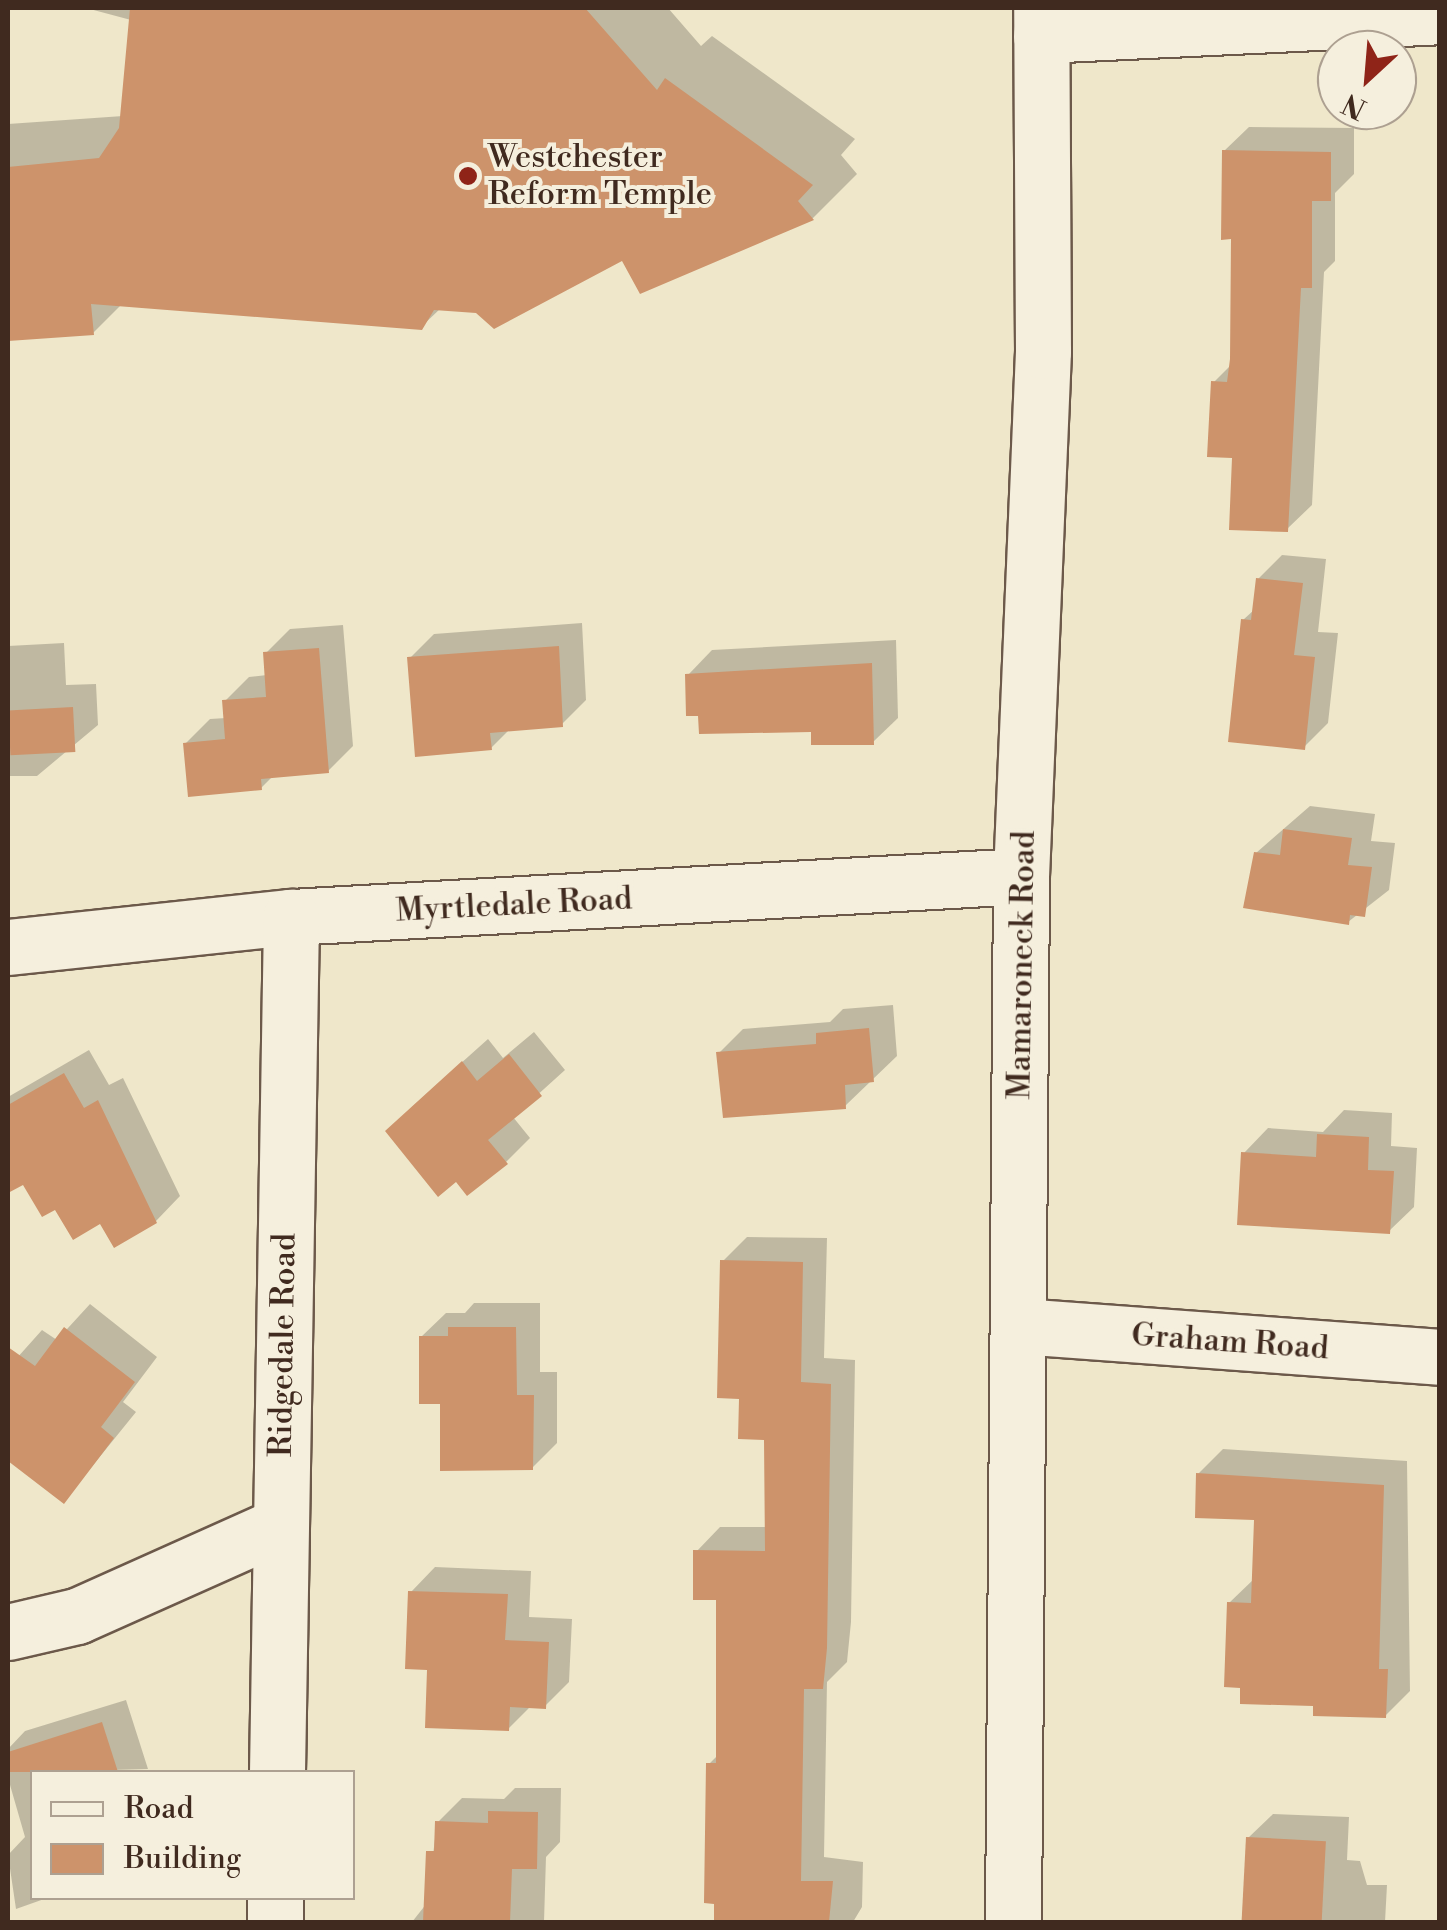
<!DOCTYPE html>
<html>
<head>
<meta charset="utf-8">
<style>
  body { margin:0 }
  #map { position:relative; width:1447px; height:1930px; overflow:hidden; background:#efe7ca; font-family:"Libre Bodoni",serif }
  div>[style] { position:absolute }
  .shadow>* { inset:0; background:#0003 }
  .building>* { inset:0; background:#cd936b; transform-origin:0 0 }
  .roads { filter:drop-shadow(2px 0 #6c594a) drop-shadow(-2px 0 #6c594a) drop-shadow(0 2px #6c594a) drop-shadow(0 -2px #6c594a) }
  .street>* { height:55px; margin:-27.5px; padding:0 27.5px; transform-origin:27.5px; border-radius:27.5px; background:#f5efdd }
  .secondary>* { height:55px; margin:-27.5px; padding:0 27.5px; transform-origin:27.5px; border-radius:27.5px; background:#f5efdd }
  .dots>* { width:28px; height:28px; translate:-50% -50%; box-sizing:border-box; border:5px solid #f5efdd; border-radius:50% }
  span { translate:-50% -50%; white-space:nowrap; text-align:center; line-height:1.15; -webkit-text-stroke:8px #f5efdd; paint-order:stroke }
  .poi-label { font-size:32px; color:#402a1f }
  .left { translate:0 -50%; text-align:left }
  .street-label { font-size:32px; color:#402a1f }
  .frame { position:absolute; inset:0; border:10px solid #402a1f; pointer-events:none }
  .legend { position:absolute; left:30px; top:1770px; width:325px; height:130px; box-sizing:border-box; background:#f5efdd; border:2px solid #ada091; margin:0; padding:12px 18px; list-style:none; font-size:30px; color:#402a1f }
  .legend li { display:flex; align-items:center; gap:20px; height:50px }
  .legend b { width:50px; border:2px solid #ada091 }
  .north { position:absolute; left:1317px; top:30px; width:100px; height:100px; box-sizing:border-box; background:#f5efdd; border:2px solid #ada091; border-radius:50%; rotate:206deg; font-size:28px; font-weight:700; line-height:40px; text-align:center; color:#402a1f }
  .north::after { content:''; display:block; margin:auto; width:35px; height:45px; background:#8f2418; clip-path:polygon(50% 0,100% 100%,50% 72%,0 100%) }
</style>
</head>
<body>
<div id="map">
  <div class="shadow">
    <i style="clip-path:polygon(86px 8px,668px 8px,701px 46px,712px 36px,855px 139px,841px 155px,857px 174px,813px 218px,641px 291px,623px 258px,477px 311px,441px 308px,421px 327px,122px 304px,93px 333px,8px 339px,8px 124px,123px 116px,131px 20px)"></i>
    <i style="clip-path:polygon(1249px 127px,1354px 128px,1354px 174px,1335px 193px,1335px 261px,1324px 272px,1312px 505px,1287px 529px,1235px 456px,1214px 382px,1232px 364px,1234px 237px,1224px 151px)"></i>
    <i style="clip-path:polygon(1282px 555px,1326px 559px,1318px 632px,1338px 633px,1328px 723px,1304px 747px,1243px 620px,1255px 609px,1258px 579px)"></i>
    <i style="clip-path:polygon(582px 623px,586px 700px,561px 725px,510px 729px,491px 748px,410px 658px,434px 634px)"></i>
    <i style="clip-path:polygon(343px 625px,353px 746px,328px 771px,274px 775px,261px 788px,186px 743px,210px 719px,226px 718px,225px 701px,249px 677px,267px 675px,266px 653px,290px 629px)"></i>
    <i style="clip-path:polygon(896px 640px,898px 718px,873px 742px,701px 713px,688px 675px,712px 650px)"></i>
    <i style="clip-path:polygon(64px 643px,66px 685px,96px 684px,98px 725px,37px 776px,8px 776px,8px 646px)"></i>
    <i style="clip-path:polygon(1310px 806px,1375px 814px,1371px 841px,1395px 843px,1389px 890px,1348px 922px,1256px 853px)"></i>
    <i style="clip-path:polygon(893px 1005px,897px 1056px,845px 1106px,719px 1053px,743px 1029px,830px 1022px,843px 1009px)"></i>
    <i style="clip-path:polygon(534px 1032px,565px 1070px,513px 1117px,530px 1138px,506px 1162px,456px 1178px,412px 1107px,488px 1039px,503px 1058px)"></i>
    <i style="clip-path:polygon(89px 1050px,109px 1085px,123px 1078px,180px 1196px,156px 1221px,101px 1220px,56px 1206px,24px 1182px,17px 1185px,8px 1169px,8px 1097px)"></i>
    <i style="clip-path:polygon(1344px 1110px,1392px 1113px,1391px 1146px,1417px 1148px,1414px 1207px,1389px 1231px,1244px 1153px,1268px 1128px,1323px 1132px)"></i>
    <i style="clip-path:polygon(747px 1237px,827px 1238px,824px 1358px,855px 1360px,851px 1622px,847px 1662px,827px 1682px,824px 1857px,863px 1862px,862px 1907px,853px 1922px,716px 1922px,709px 1764px,719px 1754px,719px 1598px,696px 1552px,720px 1527px,767px 1527px,766px 1437px,741px 1396px,723px 1261px)"></i>
    <i style="clip-path:polygon(474px 1303px,540px 1303px,540px 1372px,557px 1372px,557px 1443px,532px 1468px,442px 1402px,421px 1337px,446px 1313px,465px 1313px)"></i>
    <i style="clip-path:polygon(90px 1304px,157px 1357px,123px 1402px,136px 1412px,64px 1501px,8px 1458px,8px 1368px,42px 1330px,57px 1340px)"></i>
    <i style="clip-path:polygon(1223px 1449px,1407px 1461px,1410px 1691px,1385px 1716px,1315px 1704px,1229px 1603px,1255px 1578px,1256px 1518px,1198px 1474px)"></i>
    <i style="clip-path:polygon(435px 1567px,531px 1571px,529px 1617px,572px 1619px,569px 1682px,545px 1706px,531px 1706px,508px 1729px,411px 1592px)"></i>
    <i style="clip-path:polygon(126px 1700px,148px 1769px,32px 1772px,32px 1898px,47px 1898px,16px 1909px,8px 1855px,25px 1837px,8px 1778px,8px 1749px,25px 1731px)"></i>
    <i style="clip-path:polygon(515px 1788px,561px 1788px,560px 1842px,546px 1857px,544px 1922px,412px 1922px,427px 1903px,437px 1823px,462px 1798px,504px 1799px)"></i>
    <i style="clip-path:polygon(1273px 1814px,1349px 1817px,1347px 1860px,1360px 1861px,1367px 1885px,1387px 1885px,1385px 1922px,1242px 1922px,1248px 1838px)"></i>
  </div>
  <div class="building">
    <i style="clip-path:polygon(130px 8px,585px 8px,657px 90px,665px 78px,813px 185px,798px 201px,814px 220px,640px 294px,622px 261px,494px 329px,476px 313px,434px 310px,422px 330px,91px 304px,94px 335px,8px 341px,8px 167px,99px 158px,119px 128px)"></i>
    <i style="clip-path:polygon(1222px 150px,1331px 152px,1331px 201px,1312px 201px,1312px 288px,1301px 288px,1288px 532px,1229px 530px,1232px 458px,1207px 457px,1211px 381px,1227px 382px,1230px 359px,1231px 239px,1221px 240px)"></i>
    <i style="clip-path:polygon(1256px 578px,1303px 583px,1294px 655px,1315px 657px,1305px 750px,1228px 742px,1241px 619px,1251px 620px)"></i>
    <i style="clip-path:polygon(559px 646px,563px 727px,490px 733px,492px 750px,415px 757px,407px 657px)"></i>
    <i style="clip-path:polygon(319px 648px,329px 773px,261px 779px,262px 790px,188px 797px,183px 743px,225px 739px,222px 700px,266px 697px,263px 652px)"></i>
    <i style="clip-path:polygon(872px 663px,874px 745px,811px 745px,811px 732px,699px 734px,698px 716px,686px 716px,685px 674px)"></i>
    <i style="left:73px;top:707px;width:45px;height:65px;rotate:87deg"></i>
    <i style="clip-path:polygon(1283px 829px,1352px 838px,1348px 865px,1372px 867px,1365px 917px,1350px 915px,1349px 925px,1243px 908px,1254px 852px,1280px 855px)"></i>
    <i style="clip-path:polygon(869px 1028px,874px 1082px,845px 1085px,846px 1109px,723px 1118px,716px 1052px,816px 1044px,816px 1033px)"></i>
    <i style="clip-path:polygon(509px 1054px,542px 1096px,488px 1140px,508px 1164px,467px 1196px,456px 1182px,438px 1197px,385px 1131px,462px 1061px,477px 1081px)"></i>
    <i style="clip-path:polygon(64px 1073px,84px 1108px,98px 1100px,157px 1223px,114px 1248px,100px 1224px,73px 1240px,55px 1210px,42px 1217px,23px 1185px,8px 1193px,8px 1105px)"></i>
    <i style="clip-path:polygon(1317px 1134px,1369px 1137px,1368px 1170px,1394px 1171px,1390px 1234px,1237px 1225px,1241px 1152px,1316px 1157px)"></i>
    <i style="clip-path:polygon(720px 1260px,803px 1262px,801px 1382px,831px 1384px,827px 1648px,823px 1689px,804px 1689px,801px 1881px,833px 1881px,829px 1922px,714px 1922px,714px 1904px,704px 1903px,706px 1763px,716px 1763px,716px 1600px,693px 1600px,693px 1550px,765px 1551px,764px 1440px,738px 1439px,739px 1399px,717px 1398px)"></i>
    <i style="clip-path:polygon(64px 1327px,135px 1382px,101px 1427px,114px 1438px,64px 1504px,8px 1461px,8px 1347px,35px 1366px)"></i>
    <i style="clip-path:polygon(448px 1327px,516px 1327px,517px 1395px,534px 1395px,533px 1470px,440px 1471px,440px 1404px,419px 1404px,419px 1336px,448px 1336px)"></i>
    <i style="clip-path:polygon(1196px 1473px,1384px 1485px,1379px 1669px,1388px 1669px,1386px 1718px,1313px 1716px,1313px 1706px,1240px 1704px,1240px 1688px,1224px 1687px,1227px 1602px,1251px 1603px,1254px 1520px,1195px 1518px)"></i>
    <i style="clip-path:polygon(408px 1591px,508px 1594px,505px 1640px,549px 1642px,546px 1709px,510px 1707px,509px 1731px,425px 1728px,427px 1670px,405px 1669px)"></i>
    <i style="clip-path:polygon(102px 1722px,118px 1772px,8px 1772px,8px 1752px)"></i>
    <i style="clip-path:polygon(488px 1811px,538px 1812px,537px 1869px,512px 1869px,510px 1922px,423px 1922px,426px 1851px,434px 1851px,435px 1821px,488px 1823px)"></i>
    <i style="left:1246px;top:1837px;width:80px;height:85px;rotate:3deg"></i>
  </div>
  <div class="roads">
    <div class="street">
      <i style="left:1041px;top:35px;width:399px;rotate:-2.7deg"></i>
      <i style="left:8px;top:947px;width:285px;rotate:-6.1deg"></i>
      <i style="left:291px;top:917px;width:731px;rotate:-3.21deg"></i>
      <i style="left:1020px;top:1326px;width:421px;rotate:4.2deg"></i>
      <i style="left:8px;top:1632px;width:71px;rotate:-13.1deg"></i>
      <i style="left:77px;top:1616px;width:222px;rotate:-24.1deg"></i>
      <i style="left:277px;top:1772px;width:855px;rotate:-89.06deg"></i>
      <i style="left:275px;top:1922px;width:24px;rotate:-90deg"></i>
    </div>
    <div class="secondary">
      <i style="left:1013px;top:1922px;width:1046px;rotate:-89.56deg"></i>
      <i style="left:1021px;top:876px;width:525px;rotate:-87.6deg"></i>
      <i style="left:1043px;top:351px;width:343px;rotate:-90.3deg"></i>
    </div>
  </div>
  <div class="dots">
    <i style="left:468px;top:176px;background:#8f2418"></i>
  </div>
  <div class="poi-label">
    <span class="left" style="left:488px;top:176px">Westchester<br>Reform Temple</span>
  </div>
  <div class="street-label">
    <span style="left:514px;top:905px;rotate:-3deg">Myrtledale Road</span>
    <span style="left:1022px;top:965px;rotate:-89deg">Mamaroneck Road</span>
    <span style="left:1230px;top:1342px;rotate:4deg">Graham Road</span>
    <span style="left:283px;top:1345px;rotate:-89deg">Ridgedale Road</span>
  </div>
  <div class="frame"></div>
  <ul class="legend">
  <li><b style="height:12px;background:#f5efdd"></b>Road</li>
  <li><b style="height:28px;background:#cd936b"></b>Building</li>
  </ul>
  <div class="north">N</div>
</div>
</body>
</html>
